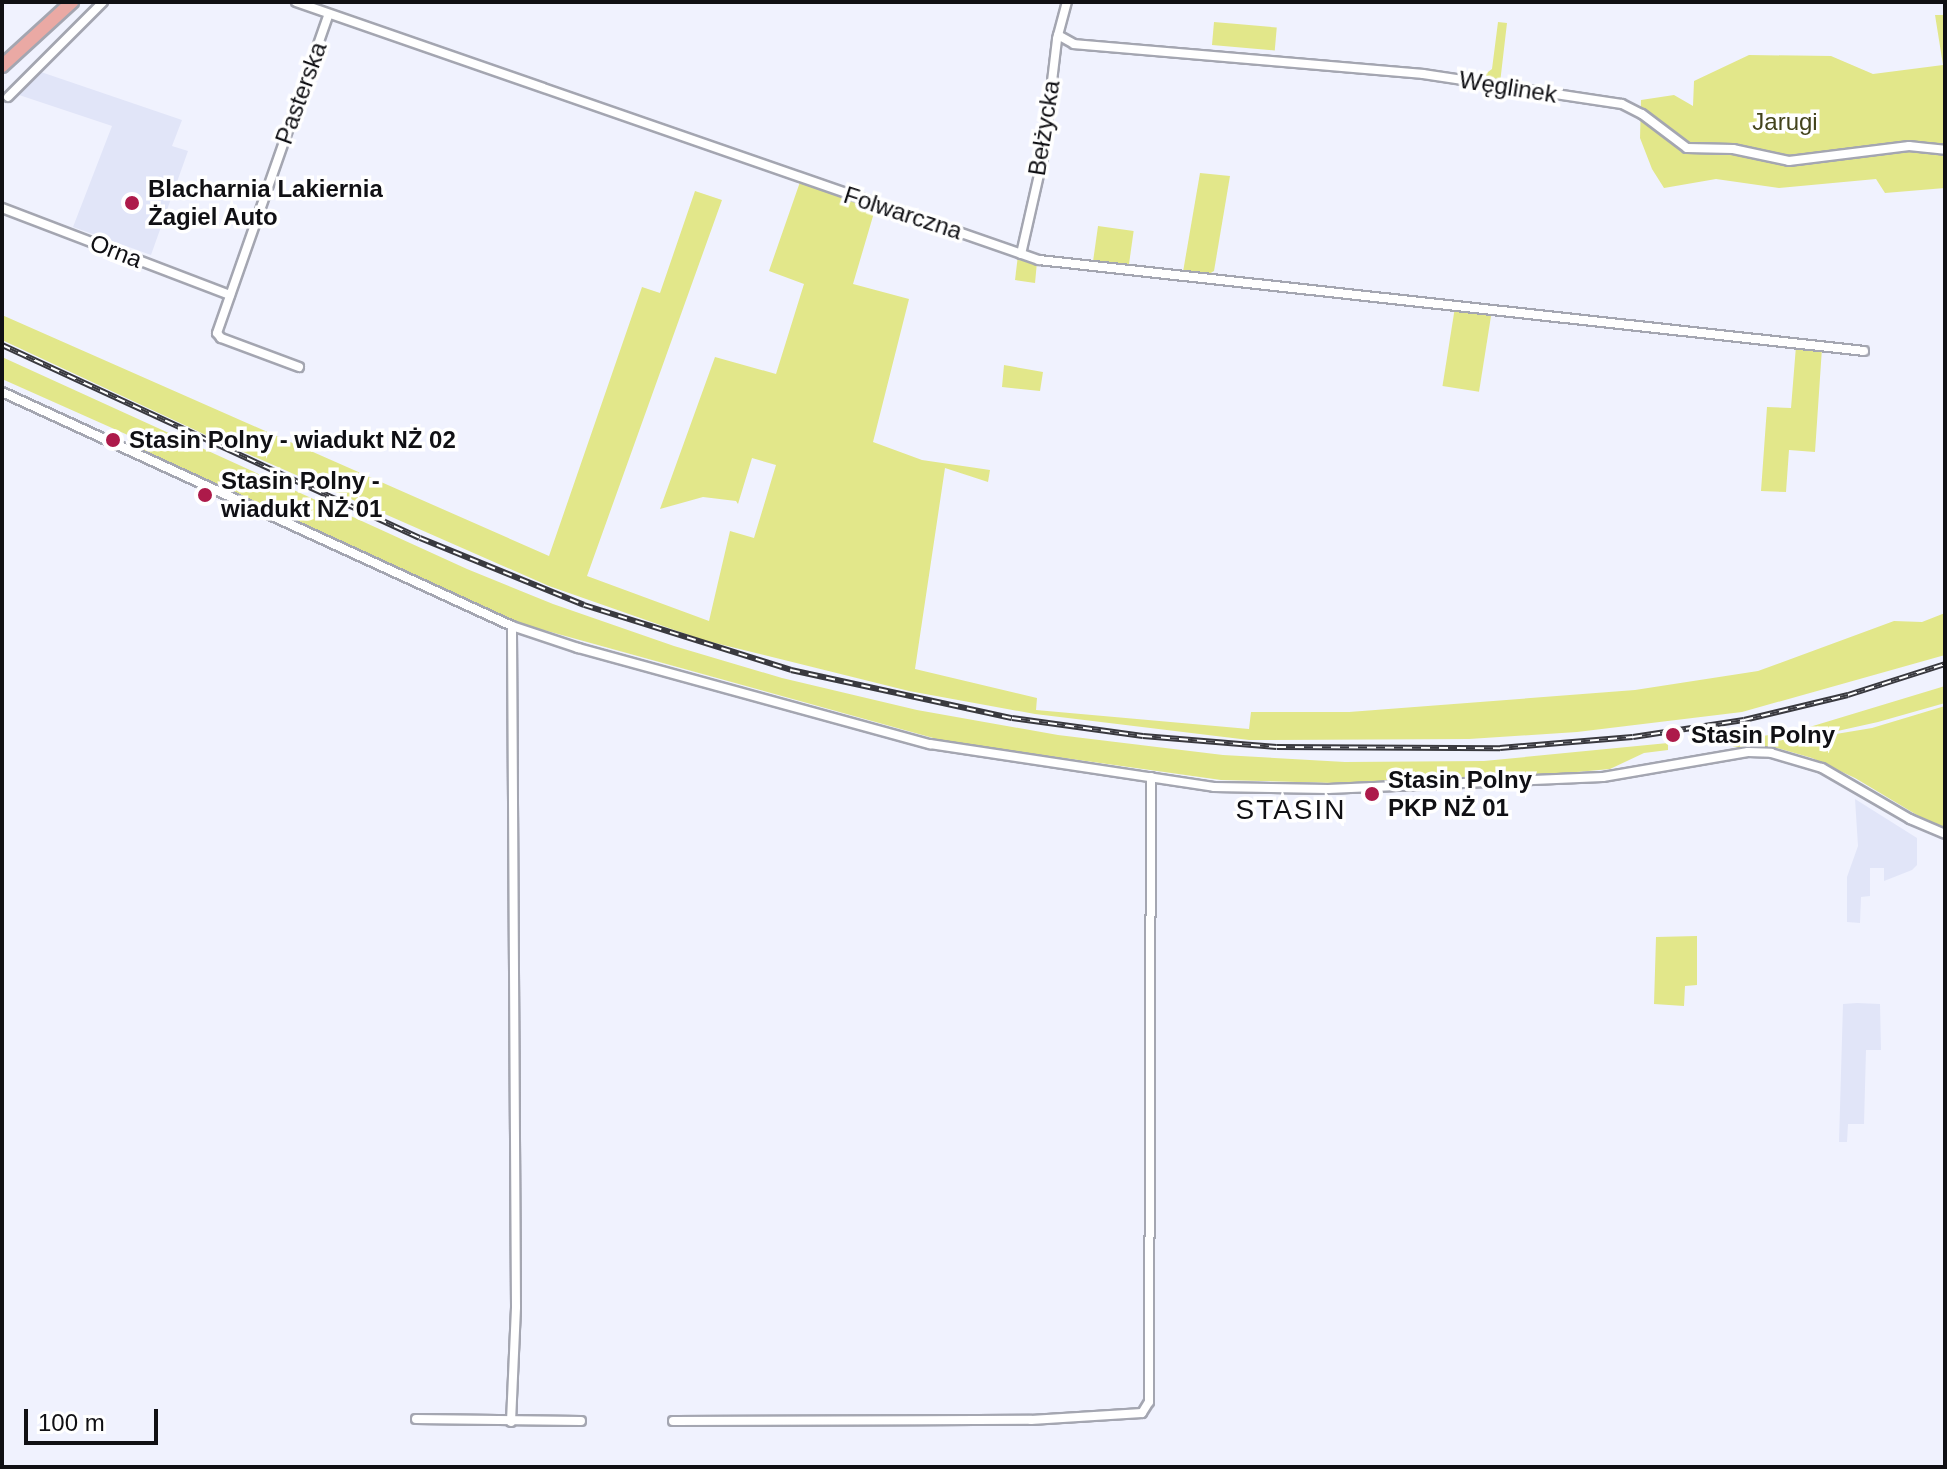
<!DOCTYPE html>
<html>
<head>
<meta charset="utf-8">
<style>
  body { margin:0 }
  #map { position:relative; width:1947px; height:1469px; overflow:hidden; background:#f0f2fe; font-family:Arial,sans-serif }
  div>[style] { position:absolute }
  .built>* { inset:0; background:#e1e5f8 }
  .green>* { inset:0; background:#e2e78a; transform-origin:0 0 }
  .roads { filter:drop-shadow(2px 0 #a4a6b1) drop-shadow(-2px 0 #a4a6b1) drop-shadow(0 2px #a4a6b1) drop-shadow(0 -2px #a4a6b1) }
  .minor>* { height:8px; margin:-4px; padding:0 4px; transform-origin:4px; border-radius:4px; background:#fff }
  .primary>* { height:12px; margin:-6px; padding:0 6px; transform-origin:6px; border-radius:6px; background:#eaa9a4 }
  .rail>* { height:6px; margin-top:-3px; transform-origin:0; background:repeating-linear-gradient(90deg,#fff 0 9px,#39393f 0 18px); box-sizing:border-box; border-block:2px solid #39393f }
  .dots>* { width:22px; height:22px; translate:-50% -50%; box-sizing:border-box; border:4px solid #fff; border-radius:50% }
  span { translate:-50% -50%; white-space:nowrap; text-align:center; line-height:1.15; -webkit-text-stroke:7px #fff; paint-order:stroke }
  .street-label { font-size:24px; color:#101014 }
  .park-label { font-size:24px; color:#43441d }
  .poi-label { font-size:24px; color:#101014; font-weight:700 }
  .left { translate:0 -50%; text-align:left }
  .quarter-label { font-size:28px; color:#101014; letter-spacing:2px }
  .frame { position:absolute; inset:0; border:4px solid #101014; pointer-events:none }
  .scale { position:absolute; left:24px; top:1409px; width:134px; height:36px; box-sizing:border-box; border:4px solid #101014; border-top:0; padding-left:10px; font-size:24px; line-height:28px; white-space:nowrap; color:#101014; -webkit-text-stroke:6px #fff; paint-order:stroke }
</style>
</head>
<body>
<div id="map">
  <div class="built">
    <i style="clip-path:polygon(41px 72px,182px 120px,172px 146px,188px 151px,151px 255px,73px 227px,112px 126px,19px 95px)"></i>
    <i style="clip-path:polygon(1855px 799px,1917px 838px,1917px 865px,1912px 870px,1884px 881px,1884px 868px,1870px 868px,1870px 896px,1861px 897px,1860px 923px,1847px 922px,1847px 877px,1858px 846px)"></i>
    <i style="clip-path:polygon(1857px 1003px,1880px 1004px,1881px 1050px,1866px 1050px,1864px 1124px,1848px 1124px,1847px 1142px,1839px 1142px,1843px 1004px)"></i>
  </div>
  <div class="green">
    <i style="clip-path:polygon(1935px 15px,1945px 15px,1945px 188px,1885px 193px,1876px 179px,1779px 188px,1716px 179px,1664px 188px,1652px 169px,1640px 138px,1641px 100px,1674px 95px,1693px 106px,1694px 81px,1749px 55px,1831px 56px,1873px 74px,1943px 65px)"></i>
    <i style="left:1214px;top:22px;width:63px;height:23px;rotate:5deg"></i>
    <i style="clip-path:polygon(1498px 22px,1507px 23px,1500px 83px,1477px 80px,1476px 74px,1484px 75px,1492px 69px)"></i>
    <i style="clip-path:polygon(1200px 173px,1230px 176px,1214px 271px,1209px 274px,1183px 272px)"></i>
    <i style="clip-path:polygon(800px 182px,876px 206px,853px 284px,909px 299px,873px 442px,922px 460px,990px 470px,988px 482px,945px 468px,915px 669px,1037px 698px,1036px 710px,1249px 729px,1251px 712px,1349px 712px,1635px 690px,1758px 671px,1894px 621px,1922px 622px,1945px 613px,1945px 655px,1742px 712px,1577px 732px,1469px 739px,1249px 740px,1035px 714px,909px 691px,703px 640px,549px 586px,223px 443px,2px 340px,2px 315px,549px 556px,642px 287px,660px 293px,695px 191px,722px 200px,587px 576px,709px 621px,730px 531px,754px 538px,776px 465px,752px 458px,738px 504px,736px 501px,703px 497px,660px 509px,715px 357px,776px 374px,804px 284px,769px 271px)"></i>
    <i style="left:1098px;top:226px;width:36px;height:36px;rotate:8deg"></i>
    <i style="clip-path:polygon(1018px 255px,1037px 262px,1035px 283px,1015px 280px)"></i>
    <i style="left:1455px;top:307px;width:37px;height:80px;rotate:9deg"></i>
    <i style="clip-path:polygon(1796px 346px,1822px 348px,1815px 452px,1789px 450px,1786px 492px,1761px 491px,1767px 407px,1791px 408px)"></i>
    <i style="clip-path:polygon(2px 357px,467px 569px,553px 604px,674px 646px,782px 678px,917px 710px,1058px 735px,1223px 755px,1345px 762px,1484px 761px,1668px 743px,1668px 750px,1644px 753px,1610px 769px,1566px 773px,1334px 783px,1221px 780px,944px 741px,522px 624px,127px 443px,130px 436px,2px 379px)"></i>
    <i style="clip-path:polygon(1004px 365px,1043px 372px,1040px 391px,1002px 387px)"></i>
    <i style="clip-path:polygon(1945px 686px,1945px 703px,1878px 722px,1788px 742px,1872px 728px,1945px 706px,1945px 827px,1932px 824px,1855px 778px,1812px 758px,1777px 748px,1734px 747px,1729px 742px,1803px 729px)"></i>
    <i style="clip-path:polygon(1697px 936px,1697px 985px,1685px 986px,1684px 1006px,1654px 1004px,1656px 937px)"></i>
  </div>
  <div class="roads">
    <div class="minor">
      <i style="left:296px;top:2px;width:787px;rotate:19.15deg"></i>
      <i style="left:1039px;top:260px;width:830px;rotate:6.29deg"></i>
      <i style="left:1058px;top:35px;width:18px;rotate:29deg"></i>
      <i style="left:1074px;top:44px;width:350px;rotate:4.9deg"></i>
      <i style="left:1423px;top:74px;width:201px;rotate:8.6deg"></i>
      <i style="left:1622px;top:104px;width:22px;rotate:27deg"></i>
      <i style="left:1642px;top:114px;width:56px;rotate:37.1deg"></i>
      <i style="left:1687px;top:148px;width:46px;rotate:1.2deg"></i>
      <i style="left:1733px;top:149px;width:57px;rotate:12.1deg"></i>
      <i style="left:1789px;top:161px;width:121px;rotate:-7.1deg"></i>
      <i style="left:1909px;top:146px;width:36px;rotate:6deg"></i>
      <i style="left:8px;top:97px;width:134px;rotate:-45deg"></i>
      <i style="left:2px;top:208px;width:244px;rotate:20.9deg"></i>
      <i style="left:1021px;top:254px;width:99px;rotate:-77.2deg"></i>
      <i style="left:1043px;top:157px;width:119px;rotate:-83.2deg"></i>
      <i style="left:1057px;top:39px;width:38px;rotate:-75deg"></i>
      <i style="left:299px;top:367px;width:83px;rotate:-159.6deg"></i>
      <i style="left:221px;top:338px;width:6px;rotate:-129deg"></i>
      <i style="left:217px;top:333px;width:338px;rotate:-70.7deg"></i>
      <i style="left:2px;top:392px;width:561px;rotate:24.65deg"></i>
      <i style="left:512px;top:626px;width:70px;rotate:18.4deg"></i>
      <i style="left:578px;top:648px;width:365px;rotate:15.3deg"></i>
      <i style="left:930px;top:744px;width:287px;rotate:8.6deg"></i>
      <i style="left:1214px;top:787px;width:114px;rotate:1deg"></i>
      <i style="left:1328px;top:789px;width:275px;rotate:-2.5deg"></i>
      <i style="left:1603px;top:777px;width:147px;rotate:-9.8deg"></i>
      <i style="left:1748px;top:752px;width:23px;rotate:2deg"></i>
      <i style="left:1771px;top:753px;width:53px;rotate:16.4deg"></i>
      <i style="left:1822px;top:768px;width:102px;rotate:30.1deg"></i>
      <i style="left:1910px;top:819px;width:38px;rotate:23deg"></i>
      <i style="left:416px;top:1419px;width:165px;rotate:0.7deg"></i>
      <i style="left:673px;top:1421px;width:358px;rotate:-0.2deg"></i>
      <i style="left:1031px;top:1420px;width:111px;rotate:-3.6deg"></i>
      <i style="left:1142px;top:1413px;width:13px;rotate:-58deg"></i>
      <i style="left:1149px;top:1402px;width:625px;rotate:-89.82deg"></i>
      <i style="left:511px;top:1422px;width:115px;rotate:-87.5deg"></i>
      <i style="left:516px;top:1307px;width:681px;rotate:-90.34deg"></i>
    </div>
    <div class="primary">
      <i style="left:2px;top:66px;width:95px;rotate:-42.4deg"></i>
    </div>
  </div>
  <div class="rail">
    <i style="left:2px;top:345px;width:460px;rotate:24.8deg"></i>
    <i style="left:420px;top:538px;width:177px;rotate:22.2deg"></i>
    <i style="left:584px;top:605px;width:217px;rotate:17.4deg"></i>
    <i style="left:791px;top:670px;width:226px;rotate:12.3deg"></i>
    <i style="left:1012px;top:718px;width:132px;rotate:7.8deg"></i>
    <i style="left:1143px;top:736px;width:134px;rotate:4.7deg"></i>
    <i style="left:1277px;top:747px;width:223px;rotate:0.3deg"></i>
    <i style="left:1500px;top:748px;width:133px;rotate:-4.7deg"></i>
    <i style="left:1633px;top:737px;width:112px;rotate:-8.7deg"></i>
    <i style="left:1744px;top:720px;width:107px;rotate:-13.5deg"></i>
    <i style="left:1848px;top:695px;width:102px;rotate:-17.7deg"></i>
  </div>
  <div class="dots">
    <i style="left:132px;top:203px;background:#ad1a4a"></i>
    <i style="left:113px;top:440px;background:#ad1a4a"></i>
    <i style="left:205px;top:495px;background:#ad1a4a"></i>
    <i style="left:1673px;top:735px;background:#ad1a4a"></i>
    <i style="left:1372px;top:794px;background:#ad1a4a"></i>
  </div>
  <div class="street-label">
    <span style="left:1508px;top:87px;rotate:9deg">Węglinek</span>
    <span style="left:301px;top:93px;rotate:-70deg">Pasterska</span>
    <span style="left:1044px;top:128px;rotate:-81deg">Bełżycka</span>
    <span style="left:903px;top:213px;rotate:18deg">Folwarczna</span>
    <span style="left:116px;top:251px;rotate:21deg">Orna</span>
  </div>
  <div class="park-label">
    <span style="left:1785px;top:122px">Jarugi</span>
  </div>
  <div class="poi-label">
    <span class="left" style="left:148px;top:203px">Blacharnia Lakiernia<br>Żagiel Auto</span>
    <span class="left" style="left:129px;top:440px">Stasin Polny - wiadukt NŻ 02</span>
    <span class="left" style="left:221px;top:495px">Stasin Polny -<br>wiadukt NŻ 01</span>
    <span class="left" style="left:1691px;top:735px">Stasin Polny</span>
    <span class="left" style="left:1388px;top:794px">Stasin Polny<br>PKP NŻ 01</span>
  </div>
  <div class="quarter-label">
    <span style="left:1291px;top:810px">STASIN</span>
  </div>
  <div class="frame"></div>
  <div class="scale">100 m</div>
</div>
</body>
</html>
